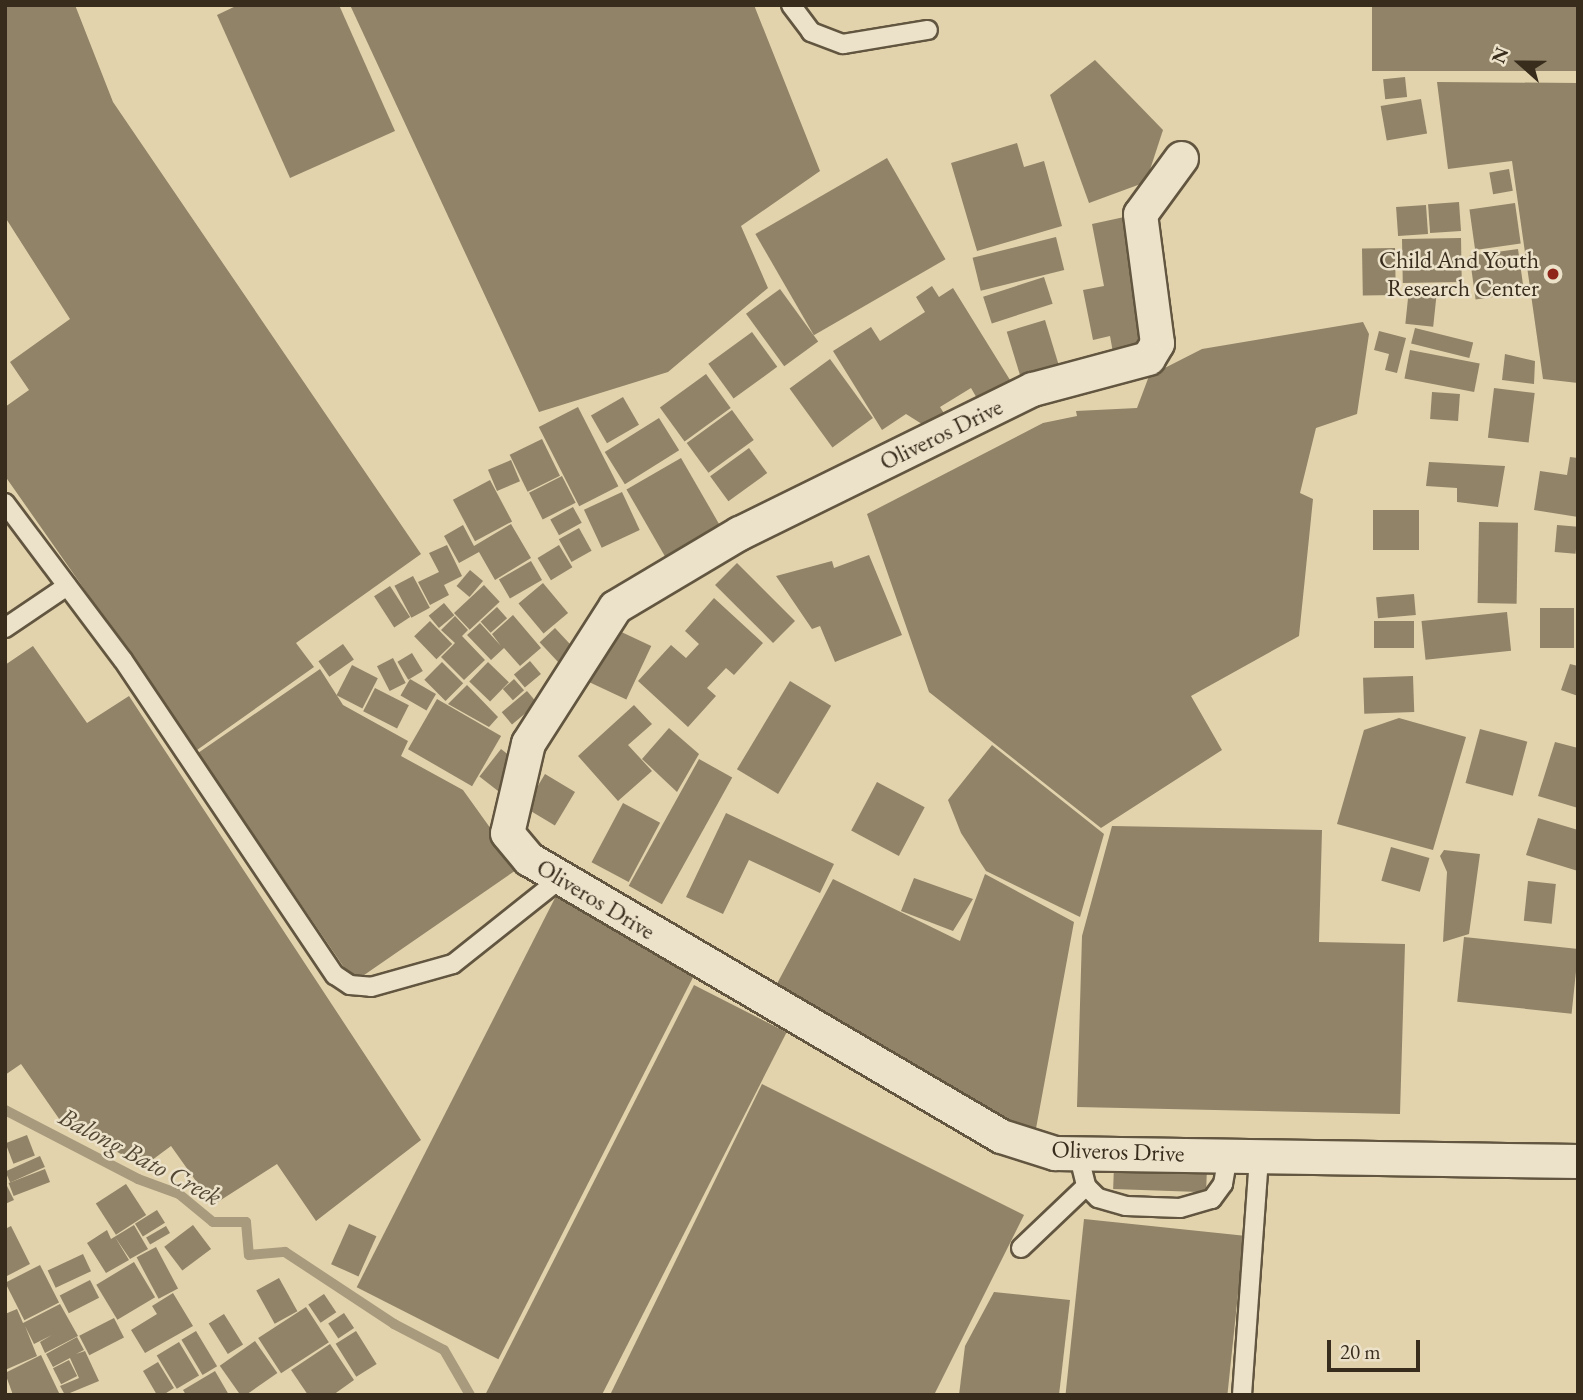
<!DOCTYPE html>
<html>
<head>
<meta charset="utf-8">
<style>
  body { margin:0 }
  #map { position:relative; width:1583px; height:1400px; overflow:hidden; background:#e2d3ad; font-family:"EB Garamond",serif }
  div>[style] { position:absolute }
  .stream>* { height:10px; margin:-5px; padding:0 5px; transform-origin:5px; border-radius:5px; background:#a89a7c }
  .building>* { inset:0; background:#908367; transform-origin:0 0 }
  .roads { filter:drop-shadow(2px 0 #625640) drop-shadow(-2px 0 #625640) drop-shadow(0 2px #625640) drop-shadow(0 -2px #625640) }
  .service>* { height:18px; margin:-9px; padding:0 9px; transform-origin:9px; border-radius:9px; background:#ece2ca }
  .minor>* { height:33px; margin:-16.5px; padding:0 16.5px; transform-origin:16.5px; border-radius:16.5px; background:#ece2ca }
  .dots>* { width:19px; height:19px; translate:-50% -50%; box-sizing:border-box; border:4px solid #ece2ca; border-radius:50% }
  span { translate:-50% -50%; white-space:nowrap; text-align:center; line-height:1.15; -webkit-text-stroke:5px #ece2ca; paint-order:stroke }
  .poi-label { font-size:24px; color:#382c1c }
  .right { translate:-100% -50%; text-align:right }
  .street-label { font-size:24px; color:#382c1c }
  .water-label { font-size:26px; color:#544834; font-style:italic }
  .frame { position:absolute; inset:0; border:7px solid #382c1c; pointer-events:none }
  .north { position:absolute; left:1485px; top:28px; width:70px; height:70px; -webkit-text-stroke:5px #ece2ca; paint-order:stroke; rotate:291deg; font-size:19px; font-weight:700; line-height:28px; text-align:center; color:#382c1c }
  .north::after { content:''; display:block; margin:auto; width:24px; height:32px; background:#382c1c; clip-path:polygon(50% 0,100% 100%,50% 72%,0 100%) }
  .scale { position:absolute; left:1327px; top:1340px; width:93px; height:32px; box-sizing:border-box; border:4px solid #382c1c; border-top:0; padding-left:9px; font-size:21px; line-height:24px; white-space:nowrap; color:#382c1c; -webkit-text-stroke:5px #ece2ca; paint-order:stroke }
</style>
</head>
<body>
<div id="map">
  <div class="stream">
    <i style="left:5px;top:1110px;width:150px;rotate:27.4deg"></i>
    <i style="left:138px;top:1179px;width:44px;rotate:20.1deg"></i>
    <i style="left:179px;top:1194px;width:44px;rotate:39.5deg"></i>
    <i style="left:213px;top:1222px;width:33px"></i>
    <i style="left:246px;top:1222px;width:33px;rotate:85deg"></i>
    <i style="left:249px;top:1255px;width:36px;rotate:-5deg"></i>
    <i style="left:285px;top:1252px;width:131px;rotate:33.4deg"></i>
    <i style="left:394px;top:1324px;width:56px;rotate:27.5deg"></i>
    <i style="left:444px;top:1350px;width:52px;rotate:60deg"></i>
  </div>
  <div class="building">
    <i style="clip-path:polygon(5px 5px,75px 5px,113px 102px,421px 554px,296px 643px,314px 667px,197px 750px,5px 476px,5px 407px,29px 390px,10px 362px,70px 319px,5px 217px)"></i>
    <i style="clip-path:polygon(238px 5px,339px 5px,395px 131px,290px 178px,217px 15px)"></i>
    <i style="clip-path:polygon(350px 5px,754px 5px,820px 171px,741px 226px,768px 288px,668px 372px,539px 412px)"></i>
    <i style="left:1372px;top:5px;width:206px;height:66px"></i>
    <i style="clip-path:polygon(1095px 60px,1163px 130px,1146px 182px,1089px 203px,1050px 95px)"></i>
    <i style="left:1405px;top:77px;width:20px;height:22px;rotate:84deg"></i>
    <i style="clip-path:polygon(1437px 82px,1578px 83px,1578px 383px,1543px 379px,1512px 161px,1448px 169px)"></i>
    <i style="left:1421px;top:99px;width:35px;height:41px;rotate:80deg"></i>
    <i style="clip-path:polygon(1017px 143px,1024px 167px,1044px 161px,1062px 226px,977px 251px,951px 163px)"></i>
    <i style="left:887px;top:158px;width:117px;height:152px;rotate:60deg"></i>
    <i style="left:1509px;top:169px;width:22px;height:20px;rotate:80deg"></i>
    <i style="left:1459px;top:202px;width:29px;height:31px;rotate:86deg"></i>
    <i style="left:1515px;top:203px;width:41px;height:46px;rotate:82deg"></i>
    <i style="left:1426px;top:205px;width:29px;height:30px;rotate:86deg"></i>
    <i style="clip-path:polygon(1129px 216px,1154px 340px,1114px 358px,1110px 336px,1093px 340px,1083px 290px,1104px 286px,1092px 224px)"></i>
    <i style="left:1056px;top:237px;width:34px;height:86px;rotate:76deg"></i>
    <i style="left:1461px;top:238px;width:44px;height:59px;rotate:89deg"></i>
    <i style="left:1395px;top:248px;width:47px;height:33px;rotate:89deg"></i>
    <i style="left:1518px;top:249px;width:44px;height:49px;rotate:82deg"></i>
    <i style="left:1044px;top:277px;width:28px;height:64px;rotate:72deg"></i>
    <i style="clip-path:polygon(932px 286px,939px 297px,953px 288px,1010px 380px,978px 400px,971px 388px,940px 407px,949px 421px,933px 431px,906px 414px,882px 430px,833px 351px,871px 327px,880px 341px,925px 312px,916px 297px)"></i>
    <i style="left:780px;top:289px;width:65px;height:42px;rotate:54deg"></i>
    <i style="left:1409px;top:289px;width:28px;height:35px;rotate:6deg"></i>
    <i style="left:1045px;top:320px;width:54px;height:40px;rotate:73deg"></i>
    <i style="clip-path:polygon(1363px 322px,1369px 334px,1357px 414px,1316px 428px,1300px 493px,1313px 499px,1299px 636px,1191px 696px,1222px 750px,1101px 828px,929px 692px,867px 514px,1043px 423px,1077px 416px,1076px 411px,1137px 408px,1149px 376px,1202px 349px)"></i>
    <i style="left:1415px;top:328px;width:60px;height:16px;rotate:14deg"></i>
    <i style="clip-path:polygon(1379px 331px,1406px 338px,1397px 373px,1385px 370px,1389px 354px,1374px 350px)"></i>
    <i style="left:752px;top:332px;width:43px;height:54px;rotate:54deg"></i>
    <i style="left:1410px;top:350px;width:71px;height:29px;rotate:11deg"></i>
    <i style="clip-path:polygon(1505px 354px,1535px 361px,1534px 384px,1502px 380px)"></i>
    <i style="left:830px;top:359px;width:73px;height:50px;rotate:54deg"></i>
    <i style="left:706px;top:374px;width:42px;height:57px;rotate:54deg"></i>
    <i style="left:1494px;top:388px;width:41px;height:50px;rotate:7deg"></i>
    <i style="left:1432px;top:392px;width:28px;height:27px;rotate:4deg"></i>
    <i style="left:623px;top:397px;width:32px;height:37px;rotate:60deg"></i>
    <i style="left:578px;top:407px;width:89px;height:44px;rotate:63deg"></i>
    <i style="left:732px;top:410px;width:37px;height:56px;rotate:54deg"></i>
    <i style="left:659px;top:418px;width:38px;height:64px;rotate:58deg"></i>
    <i style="left:542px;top:439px;width:41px;height:36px;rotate:64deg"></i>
    <i style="left:749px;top:448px;width:31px;height:48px;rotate:54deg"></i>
    <i style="clip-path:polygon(1570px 457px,1578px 458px,1578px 517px,1534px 510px,1540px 471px,1567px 475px)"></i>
    <i style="left:681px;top:458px;width:83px;height:63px;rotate:60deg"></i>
    <i style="left:511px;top:460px;width:23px;height:25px;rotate:67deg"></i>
    <i style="clip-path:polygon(1429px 462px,1505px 466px,1498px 507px,1457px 502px,1457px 488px,1426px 486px)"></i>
    <i style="left:562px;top:476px;width:30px;height:37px;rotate:63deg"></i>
    <i style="left:490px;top:480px;width:47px;height:42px;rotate:62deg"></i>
    <i style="left:622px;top:492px;width:42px;height:42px;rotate:65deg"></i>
    <i style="left:573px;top:507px;width:18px;height:26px;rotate:61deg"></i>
    <i style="left:1373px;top:510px;width:46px;height:40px"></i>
    <i style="left:1479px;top:522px;width:39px;height:81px;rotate:1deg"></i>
    <i style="clip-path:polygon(511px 524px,531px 558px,495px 580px,479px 552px,459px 563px,444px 536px,463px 525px,474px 546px)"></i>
    <i style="left:1557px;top:525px;width:21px;height:27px;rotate:5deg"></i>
    <i style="left:579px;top:528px;width:26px;height:23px;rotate:61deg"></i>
    <i style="clip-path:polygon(447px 545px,462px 576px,444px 585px,449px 595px,430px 605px,418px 582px,439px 572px,429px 553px)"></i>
    <i style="left:559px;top:545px;width:26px;height:25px;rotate:59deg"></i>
    <i style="clip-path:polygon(869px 555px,902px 635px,835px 662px,820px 626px,812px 629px,776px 576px,832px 561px,834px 568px)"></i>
    <i style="left:531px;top:561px;width:22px;height:37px;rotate:60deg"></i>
    <i style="left:737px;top:563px;width:82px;height:31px;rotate:45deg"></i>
    <i style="left:470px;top:570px;width:17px;height:21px;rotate:40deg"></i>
    <i style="left:413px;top:576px;width:36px;height:21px;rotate:62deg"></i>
    <i style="left:543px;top:583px;width:39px;height:32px;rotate:50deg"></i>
    <i style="left:484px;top:585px;width:23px;height:41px;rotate:47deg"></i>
    <i style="left:390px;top:586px;width:37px;height:19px;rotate:57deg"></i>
    <i style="left:1414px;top:594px;width:21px;height:38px;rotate:85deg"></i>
    <i style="clip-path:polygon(714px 598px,763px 643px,734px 675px,726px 668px,707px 688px,716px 696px,688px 727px,638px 681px,671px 645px,686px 658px,699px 644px,685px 631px)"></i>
    <i style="left:444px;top:603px;width:16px;height:20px;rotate:50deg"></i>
    <i style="left:497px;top:607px;width:15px;height:22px;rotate:48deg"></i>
    <i style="left:1540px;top:608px;width:34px;height:40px"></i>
    <i style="left:1507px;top:612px;width:39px;height:86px;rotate:84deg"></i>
    <i style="clip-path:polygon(513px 615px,541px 648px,520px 666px,504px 648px,491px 660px,467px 635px,480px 623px,501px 646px,492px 634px)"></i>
    <i style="clip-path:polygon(455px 616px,468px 630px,462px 636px,485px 660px,464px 680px,441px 657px,455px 643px,441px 630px)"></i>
    <i style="left:430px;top:621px;width:32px;height:22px;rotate:46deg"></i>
    <i style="left:1414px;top:621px;width:27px;height:40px;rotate:90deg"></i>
    <i style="left:555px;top:628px;width:40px;height:21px;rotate:47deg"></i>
    <i style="left:615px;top:629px;width:40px;height:59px;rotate:25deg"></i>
    <i style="left:343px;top:644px;width:19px;height:30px;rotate:55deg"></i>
    <i style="clip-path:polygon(33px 646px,87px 723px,129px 696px,421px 1140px,316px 1221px,277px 1164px,213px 1205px,171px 1146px,144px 1166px,62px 1123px,21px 1064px,5px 1075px,5px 665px)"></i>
    <i style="left:412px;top:653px;width:21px;height:17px;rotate:59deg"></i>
    <i style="left:393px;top:658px;width:28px;height:18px;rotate:63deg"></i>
    <i style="left:530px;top:661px;width:17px;height:21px;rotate:50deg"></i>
    <i style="left:442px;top:662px;width:30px;height:25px;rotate:45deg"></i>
    <i style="left:488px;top:662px;width:29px;height:27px;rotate:44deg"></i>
    <i style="clip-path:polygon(1570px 664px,1578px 666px,1578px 696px,1561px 690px)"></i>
    <i style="left:352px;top:665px;width:29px;height:34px;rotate:27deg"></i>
    <i style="clip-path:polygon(320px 669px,343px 705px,408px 741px,401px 756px,463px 790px,519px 868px,354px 982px,198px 753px)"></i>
    <i style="left:1413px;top:676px;width:36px;height:50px;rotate:88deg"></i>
    <i style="left:410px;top:679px;width:30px;height:19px;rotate:30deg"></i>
    <i style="left:514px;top:679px;width:15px;height:15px;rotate:48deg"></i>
    <i style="left:790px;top:681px;width:48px;height:103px;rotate:31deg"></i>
    <i style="clip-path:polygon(467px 685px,498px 717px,489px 727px,448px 704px)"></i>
    <i style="left:375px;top:688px;width:38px;height:26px;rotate:27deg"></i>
    <i style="left:527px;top:691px;width:16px;height:33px;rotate:50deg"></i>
    <i style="left:437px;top:699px;width:74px;height:58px;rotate:30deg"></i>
    <i style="clip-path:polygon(634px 705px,652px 724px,628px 745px,652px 771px,618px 801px,578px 756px)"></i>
    <i style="clip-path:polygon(1399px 718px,1466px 737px,1433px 850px,1337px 824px,1364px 730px)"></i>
    <i style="clip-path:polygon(669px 728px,699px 754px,677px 792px,642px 759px)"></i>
    <i style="left:1480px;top:729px;width:49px;height:56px;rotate:15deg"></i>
    <i style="clip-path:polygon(1555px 742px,1578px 748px,1578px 808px,1538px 796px)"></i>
    <i style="clip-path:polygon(992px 745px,1104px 834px,1080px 917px,986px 871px,961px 833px,948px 800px)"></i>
    <i style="left:501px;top:749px;width:24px;height:35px;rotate:38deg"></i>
    <i style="left:699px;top:759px;width:38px;height:145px;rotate:29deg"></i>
    <i style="left:545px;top:774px;width:35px;height:39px;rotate:31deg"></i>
    <i style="left:877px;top:782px;width:54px;height:55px;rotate:28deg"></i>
    <i style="left:623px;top:803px;width:42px;height:67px;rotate:28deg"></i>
    <i style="clip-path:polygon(726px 813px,834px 864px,820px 893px,749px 860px,723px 914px,686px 897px)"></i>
    <i style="clip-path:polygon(1538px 818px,1578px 830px,1578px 871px,1526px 855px)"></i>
    <i style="clip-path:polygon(1112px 826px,1322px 830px,1319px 942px,1405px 944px,1400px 1114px,1077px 1107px,1082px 936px)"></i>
    <i style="left:1391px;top:847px;width:40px;height:35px;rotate:16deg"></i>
    <i style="clip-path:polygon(1444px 850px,1480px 854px,1469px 934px,1443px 942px,1447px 872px,1440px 856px)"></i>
    <i style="clip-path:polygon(985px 874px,1074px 922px,1035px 1134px,772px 993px,833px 879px,960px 941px)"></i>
    <i style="clip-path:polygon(914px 878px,973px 899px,953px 931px,901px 911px)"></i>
    <i style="left:1528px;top:881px;width:28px;height:40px;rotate:6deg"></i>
    <i style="left:556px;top:896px;width:159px;height:439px;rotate:27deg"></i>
    <i style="left:1464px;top:937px;width:115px;height:65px;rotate:6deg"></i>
    <i style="left:694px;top:985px;width:104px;height:459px;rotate:27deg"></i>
    <i style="clip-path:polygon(762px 1084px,1024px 1215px,934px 1395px,610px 1395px)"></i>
    <i style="left:27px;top:1135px;width:22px;height:23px;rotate:69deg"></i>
    <i style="left:40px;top:1156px;width:12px;height:38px;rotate:66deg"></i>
    <i style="left:1114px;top:1165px;width:93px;height:24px;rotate:2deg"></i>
    <i style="left:45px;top:1169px;width:14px;height:39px;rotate:69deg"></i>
    <i style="clip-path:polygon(5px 1182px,14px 1200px,5px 1204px)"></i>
    <i style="left:126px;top:1184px;width:37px;height:36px;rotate:57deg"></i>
    <i style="left:157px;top:1210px;width:15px;height:26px;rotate:58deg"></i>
    <i style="left:1084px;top:1219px;width:161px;height:177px;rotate:6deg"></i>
    <i style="left:349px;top:1224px;width:30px;height:44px;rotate:24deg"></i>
    <i style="clip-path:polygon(134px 1225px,148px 1249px,130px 1259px,115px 1237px,129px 1260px,106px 1273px,87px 1243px,107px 1230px,111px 1239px)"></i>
    <i style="left:193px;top:1225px;width:30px;height:36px;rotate:53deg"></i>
    <i style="clip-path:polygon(11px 1226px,30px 1264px,5px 1277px,5px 1229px)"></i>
    <i style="left:166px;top:1226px;width:8px;height:23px;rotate:60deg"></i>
    <i style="left:156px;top:1247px;width:47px;height:22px;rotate:62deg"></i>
    <i style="left:83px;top:1254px;width:19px;height:39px;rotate:65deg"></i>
    <i style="left:134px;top:1262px;width:41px;height:44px;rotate:59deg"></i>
    <i style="left:40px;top:1265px;width:42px;height:39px;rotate:63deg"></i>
    <i style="left:279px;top:1278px;width:38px;height:26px;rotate:61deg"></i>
    <i style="left:90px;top:1280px;width:20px;height:34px;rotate:63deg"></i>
    <i style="clip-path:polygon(994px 1292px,1070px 1300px,1059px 1395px,959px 1395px,965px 1346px)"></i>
    <i style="clip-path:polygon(173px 1293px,193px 1326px,145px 1353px,131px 1330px,157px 1314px,152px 1306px)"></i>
    <i style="left:324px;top:1294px;width:22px;height:19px;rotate:56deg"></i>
    <i style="clip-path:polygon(60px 1304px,78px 1336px,45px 1353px,40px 1342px,52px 1335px,34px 1344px,25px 1326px,37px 1356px,5px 1370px,5px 1314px,17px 1309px,23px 1323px)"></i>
    <i style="left:306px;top:1307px;width:42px;height:57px;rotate:57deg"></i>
    <i style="left:344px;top:1313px;width:18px;height:19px;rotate:56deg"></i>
    <i style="left:224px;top:1314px;width:36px;height:18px;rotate:58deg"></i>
    <i style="left:114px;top:1318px;width:22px;height:39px;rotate:63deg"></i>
    <i style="left:196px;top:1331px;width:41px;height:17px;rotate:59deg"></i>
    <i style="left:356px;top:1331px;width:39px;height:24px;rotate:58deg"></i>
    <i style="clip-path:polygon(77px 1337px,84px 1350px,76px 1354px,85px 1351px,99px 1381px,65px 1395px,60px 1386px,79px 1378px,70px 1358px,53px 1367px,46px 1354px)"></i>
    <i style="left:255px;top:1341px;width:39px;height:43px;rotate:55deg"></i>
    <i style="left:179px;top:1342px;width:39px;height:26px;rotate:59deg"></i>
    <i style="clip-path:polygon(330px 1344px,354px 1380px,333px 1395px,308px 1395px,291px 1370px)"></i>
    <i style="clip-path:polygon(41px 1355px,60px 1395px,13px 1395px,5px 1373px)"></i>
    <i style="left:69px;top:1360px;width:18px;height:18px;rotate:63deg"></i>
    <i style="clip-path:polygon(158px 1362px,174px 1388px,163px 1395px,157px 1395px,143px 1371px)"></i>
    <i style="clip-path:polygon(215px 1371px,229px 1395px,186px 1395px,183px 1390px)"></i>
  </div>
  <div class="roads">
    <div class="service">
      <i style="left:791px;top:5px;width:34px;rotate:53deg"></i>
      <i style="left:811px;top:32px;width:34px;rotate:21deg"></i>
      <i style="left:843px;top:44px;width:86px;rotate:-9.4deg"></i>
      <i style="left:5px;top:503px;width:196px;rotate:53.1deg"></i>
      <i style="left:123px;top:660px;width:380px;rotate:56.1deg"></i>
      <i style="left:335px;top:975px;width:18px;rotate:34deg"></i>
      <i style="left:350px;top:985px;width:21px;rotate:5deg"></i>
      <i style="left:371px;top:987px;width:85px;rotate:-15.7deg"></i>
      <i style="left:453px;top:964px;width:138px;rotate:-38.5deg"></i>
      <i style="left:5px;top:628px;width:75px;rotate:-34.1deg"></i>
      <i style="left:1078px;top:1153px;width:34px;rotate:76deg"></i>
      <i style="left:1086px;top:1186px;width:17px;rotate:45deg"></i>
      <i style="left:1098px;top:1198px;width:29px;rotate:16deg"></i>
      <i style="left:1126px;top:1206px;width:54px;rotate:2.1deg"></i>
      <i style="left:1180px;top:1208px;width:33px;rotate:-16deg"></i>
      <i style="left:1212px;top:1199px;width:19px;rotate:-54deg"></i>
      <i style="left:1223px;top:1184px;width:29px;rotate:-80deg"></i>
      <i style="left:1021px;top:1248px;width:90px;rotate:-43.6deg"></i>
      <i style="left:1242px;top:1395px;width:241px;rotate:-85.9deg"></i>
    </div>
    <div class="minor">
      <i style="left:1181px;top:158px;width:69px;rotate:126.2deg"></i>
      <i style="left:1140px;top:214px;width:130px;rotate:82.5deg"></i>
      <i style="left:1157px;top:343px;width:17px;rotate:121deg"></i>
      <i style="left:1148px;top:358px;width:120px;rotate:165deg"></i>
      <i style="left:1032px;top:389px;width:326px;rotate:153.8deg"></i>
      <i style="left:739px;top:533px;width:144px;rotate:149.2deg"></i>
      <i style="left:615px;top:607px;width:161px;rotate:122.6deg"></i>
      <i style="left:528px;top:743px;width:92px;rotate:103.1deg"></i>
      <i style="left:507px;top:833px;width:34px;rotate:50deg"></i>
      <i style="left:529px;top:859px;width:547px;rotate:30.41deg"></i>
      <i style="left:1001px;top:1136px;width:57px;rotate:17.5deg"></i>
      <i style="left:1055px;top:1153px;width:523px;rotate:0.88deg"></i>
    </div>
  </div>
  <div class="dots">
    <i style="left:1553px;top:274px;background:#8f2418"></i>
  </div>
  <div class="poi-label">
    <span class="right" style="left:1539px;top:274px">Child And Youth<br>Research Center</span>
  </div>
  <div class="street-label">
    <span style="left:941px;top:434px;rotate:-26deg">Oliveros Drive</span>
    <span style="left:596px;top:899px;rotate:31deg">Oliveros Drive</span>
    <span style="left:1118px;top:1151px;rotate:2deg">Oliveros Drive</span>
  </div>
  <div class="water-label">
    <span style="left:140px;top:1157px;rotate:28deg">Balong Bato Creek</span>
  </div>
  <div class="frame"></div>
  <div class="north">N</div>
  <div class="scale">20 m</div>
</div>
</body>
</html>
